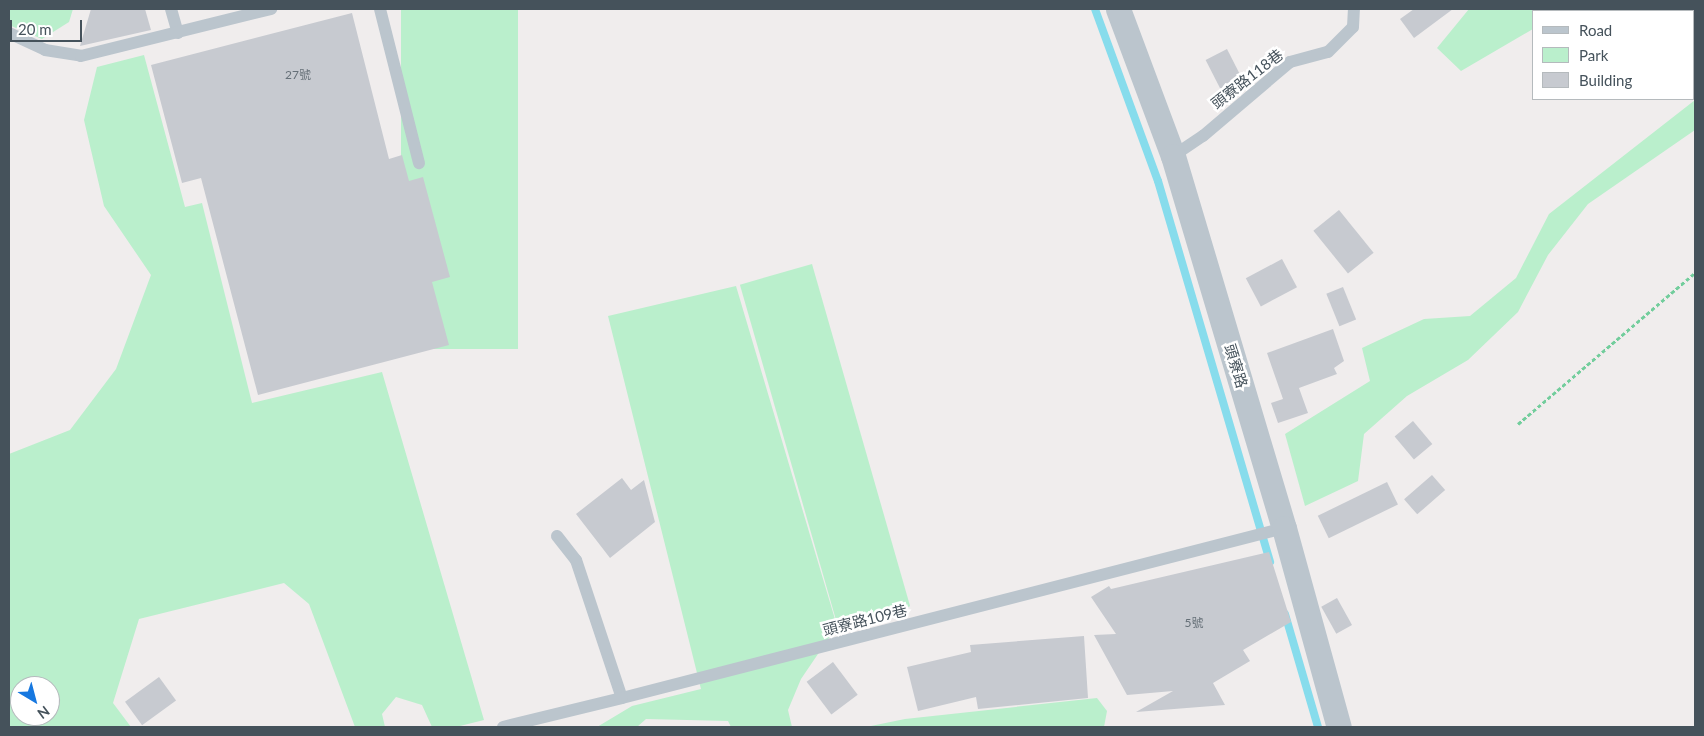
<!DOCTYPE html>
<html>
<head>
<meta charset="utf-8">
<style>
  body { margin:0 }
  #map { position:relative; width:1704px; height:736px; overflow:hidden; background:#f0eded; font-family:Lato,"Noto Sans TC",sans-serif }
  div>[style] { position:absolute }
  .green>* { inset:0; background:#baefcc; transform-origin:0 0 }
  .stream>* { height:8px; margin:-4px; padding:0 4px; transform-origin:4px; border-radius:4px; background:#87dcec }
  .building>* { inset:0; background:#c7cad0; transform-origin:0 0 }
  .path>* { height:3px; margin-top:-1.5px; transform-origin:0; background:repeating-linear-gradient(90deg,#72cd9c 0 4px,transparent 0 6.5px) }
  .lane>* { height:12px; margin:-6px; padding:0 6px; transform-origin:6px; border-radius:6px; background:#bbc5cd }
  .street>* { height:25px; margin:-12.5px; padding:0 12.5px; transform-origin:12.5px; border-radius:12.5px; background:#bbc5cd }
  span { translate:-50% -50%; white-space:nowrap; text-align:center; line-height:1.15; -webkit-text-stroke:5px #fff; paint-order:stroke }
  .number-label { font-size:12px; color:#667078 }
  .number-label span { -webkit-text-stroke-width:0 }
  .street-label { font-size:15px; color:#45525b }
  .frame { position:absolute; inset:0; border:10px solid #45525b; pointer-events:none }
  .legend { position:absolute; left:1532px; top:10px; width:162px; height:90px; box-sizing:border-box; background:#fff; border:1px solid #b5babd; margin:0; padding:6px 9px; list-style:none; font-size:15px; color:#45525b }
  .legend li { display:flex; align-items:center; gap:10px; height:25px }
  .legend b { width:25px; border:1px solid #b5babd }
  .north { position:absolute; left:10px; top:676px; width:50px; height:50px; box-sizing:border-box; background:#fff; border:1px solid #b5babd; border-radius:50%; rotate:143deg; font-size:14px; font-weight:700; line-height:20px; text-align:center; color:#45525b }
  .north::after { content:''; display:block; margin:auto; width:18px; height:22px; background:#1778e0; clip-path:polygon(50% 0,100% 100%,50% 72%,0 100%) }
  .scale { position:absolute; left:10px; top:20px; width:72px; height:22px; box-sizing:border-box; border:2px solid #45525b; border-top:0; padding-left:6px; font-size:15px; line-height:18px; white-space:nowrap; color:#45525b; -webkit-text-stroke:4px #fff; paint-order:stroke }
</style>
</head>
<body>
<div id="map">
  <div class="green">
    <i style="clip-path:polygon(9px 9px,73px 9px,69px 22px,42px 39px,9px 25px)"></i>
    <i style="left:401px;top:9px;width:117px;height:340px"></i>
    <i style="clip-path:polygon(1469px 9px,1559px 9px,1533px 11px,1533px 29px,1461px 71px,1437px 48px)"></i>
    <i style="clip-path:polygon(evenodd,144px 55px,185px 207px,202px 203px,252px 403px,382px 372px,484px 720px,456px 727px,432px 727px,422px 705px,396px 697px,382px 714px,385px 727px,355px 727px,309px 604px,284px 583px,139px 619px,113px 703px,131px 727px,9px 727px,9px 454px,70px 430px,116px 369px,151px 275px,104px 206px,84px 120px,97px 67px,144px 55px,20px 686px,50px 686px,50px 716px,20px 716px,20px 686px)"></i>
    <i style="clip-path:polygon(1695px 100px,1695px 130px,1588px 204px,1548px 255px,1518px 312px,1468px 360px,1407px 396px,1364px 434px,1358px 481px,1305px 506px,1285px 434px,1370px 381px,1362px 348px,1424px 319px,1470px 316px,1516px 278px,1549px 214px)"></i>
    <i style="left:812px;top:264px;width:356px;height:75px;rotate:74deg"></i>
    <i style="clip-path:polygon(736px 286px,837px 626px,801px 679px,788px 710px,792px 727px,731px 727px,728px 721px,646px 719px,637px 727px,597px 727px,632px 706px,701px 689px,608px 316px)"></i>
    <i style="clip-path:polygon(1097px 698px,1107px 711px,1104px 727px,866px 727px,905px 719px)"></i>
  </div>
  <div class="stream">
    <i style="left:1095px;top:9px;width:183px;rotate:69.9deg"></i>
    <i style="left:1158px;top:181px;width:397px;rotate:73.6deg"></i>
    <i style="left:1285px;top:614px;width:118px;rotate:73.7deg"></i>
  </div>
  <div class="building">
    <i style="clip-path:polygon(91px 9px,145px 9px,151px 30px,80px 46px)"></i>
    <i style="clip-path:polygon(1414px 9px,1453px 9px,1414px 38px,1400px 19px)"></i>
    <i style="clip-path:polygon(352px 13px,389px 159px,402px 155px,409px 181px,423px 177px,450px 277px,432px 282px,449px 345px,258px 395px,201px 178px,182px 183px,151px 65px)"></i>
    <i style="left:1227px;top:49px;width:44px;height:24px;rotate:63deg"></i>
    <i style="left:1339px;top:210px;width:55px;height:33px;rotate:51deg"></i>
    <i style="left:1282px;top:259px;width:32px;height:41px;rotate:62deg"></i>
    <i style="left:1343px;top:287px;width:35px;height:18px;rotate:68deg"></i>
    <i style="clip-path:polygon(1333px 329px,1344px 361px,1334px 368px,1337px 374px,1299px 388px,1308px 413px,1278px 423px,1271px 403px,1283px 399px,1267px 353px)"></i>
    <i style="left:1413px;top:421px;width:30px;height:24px;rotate:50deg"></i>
    <i style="left:1432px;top:475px;width:20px;height:37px;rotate:49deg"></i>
    <i style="clip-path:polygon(622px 478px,631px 490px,644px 480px,655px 522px,610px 558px,576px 514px)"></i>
    <i style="left:1387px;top:482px;width:25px;height:77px;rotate:64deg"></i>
    <i style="clip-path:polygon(1269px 552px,1291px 622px,1243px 650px,1250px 661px,1213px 683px,1225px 705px,1136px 712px,1173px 691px,1127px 695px,1094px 635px,1116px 634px,1091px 597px,1109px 586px,1111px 589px)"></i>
    <i style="left:1337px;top:598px;width:31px;height:18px;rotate:61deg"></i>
    <i style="clip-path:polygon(1084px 636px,1088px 698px,978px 709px,976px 697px,918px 711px,907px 667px,971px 652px,970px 645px)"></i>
    <i style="left:833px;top:662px;width:41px;height:33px;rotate:53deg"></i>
    <i style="left:159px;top:677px;width:29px;height:42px;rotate:54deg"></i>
  </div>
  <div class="path">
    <i style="left:1518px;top:424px;width:233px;rotate:-40.5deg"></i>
  </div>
  <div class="lane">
    <i style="left:171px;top:9px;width:25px;rotate:74deg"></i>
    <i style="left:380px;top:9px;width:159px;rotate:75.8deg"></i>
    <i style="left:1693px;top:13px;width:4px;rotate:56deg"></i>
    <i style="left:9px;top:33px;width:40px;rotate:25deg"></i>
    <i style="left:45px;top:50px;width:36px;rotate:9deg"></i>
    <i style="left:81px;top:56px;width:196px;rotate:-13.9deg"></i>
    <i style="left:1695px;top:41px;width:1px;rotate:90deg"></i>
    <i style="left:1173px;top:156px;width:36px;rotate:-34deg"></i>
    <i style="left:1203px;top:136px;width:114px;rotate:-40.4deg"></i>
    <i style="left:1290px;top:62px;width:39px;rotate:-15deg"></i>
    <i style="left:1328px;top:52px;width:35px;rotate:-45deg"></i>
    <i style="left:1353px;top:27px;width:18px;rotate:-87deg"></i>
    <i style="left:557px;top:536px;width:31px;rotate:52deg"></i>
    <i style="left:576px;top:560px;width:145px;rotate:71.6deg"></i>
    <i style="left:622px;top:698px;width:683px;rotate:-14.4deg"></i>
    <i style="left:503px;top:727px;width:122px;rotate:-13.7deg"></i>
  </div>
  <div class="street">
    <i style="left:1118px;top:9px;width:157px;rotate:69.5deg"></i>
    <i style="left:1173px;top:156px;width:388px;rotate:73.4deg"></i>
    <i style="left:1284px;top:528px;width:206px;rotate:74.6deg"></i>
  </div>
  <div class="number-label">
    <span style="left:298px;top:75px">27號</span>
    <span style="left:1194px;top:623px">5號</span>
  </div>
  <div class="street-label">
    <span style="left:1247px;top:79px;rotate:-38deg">頭寮路118巷</span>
    <span style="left:1236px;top:366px;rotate:73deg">頭寮路</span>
    <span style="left:865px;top:620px;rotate:-14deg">頭寮路109巷</span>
  </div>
  <div class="frame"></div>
  <ul class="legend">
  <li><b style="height:6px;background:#bbc5cd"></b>Road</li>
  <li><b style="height:14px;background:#baefcc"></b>Park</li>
  <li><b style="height:14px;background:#c7cad0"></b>Building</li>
  </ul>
  <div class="north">N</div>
  <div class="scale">20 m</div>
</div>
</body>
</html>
